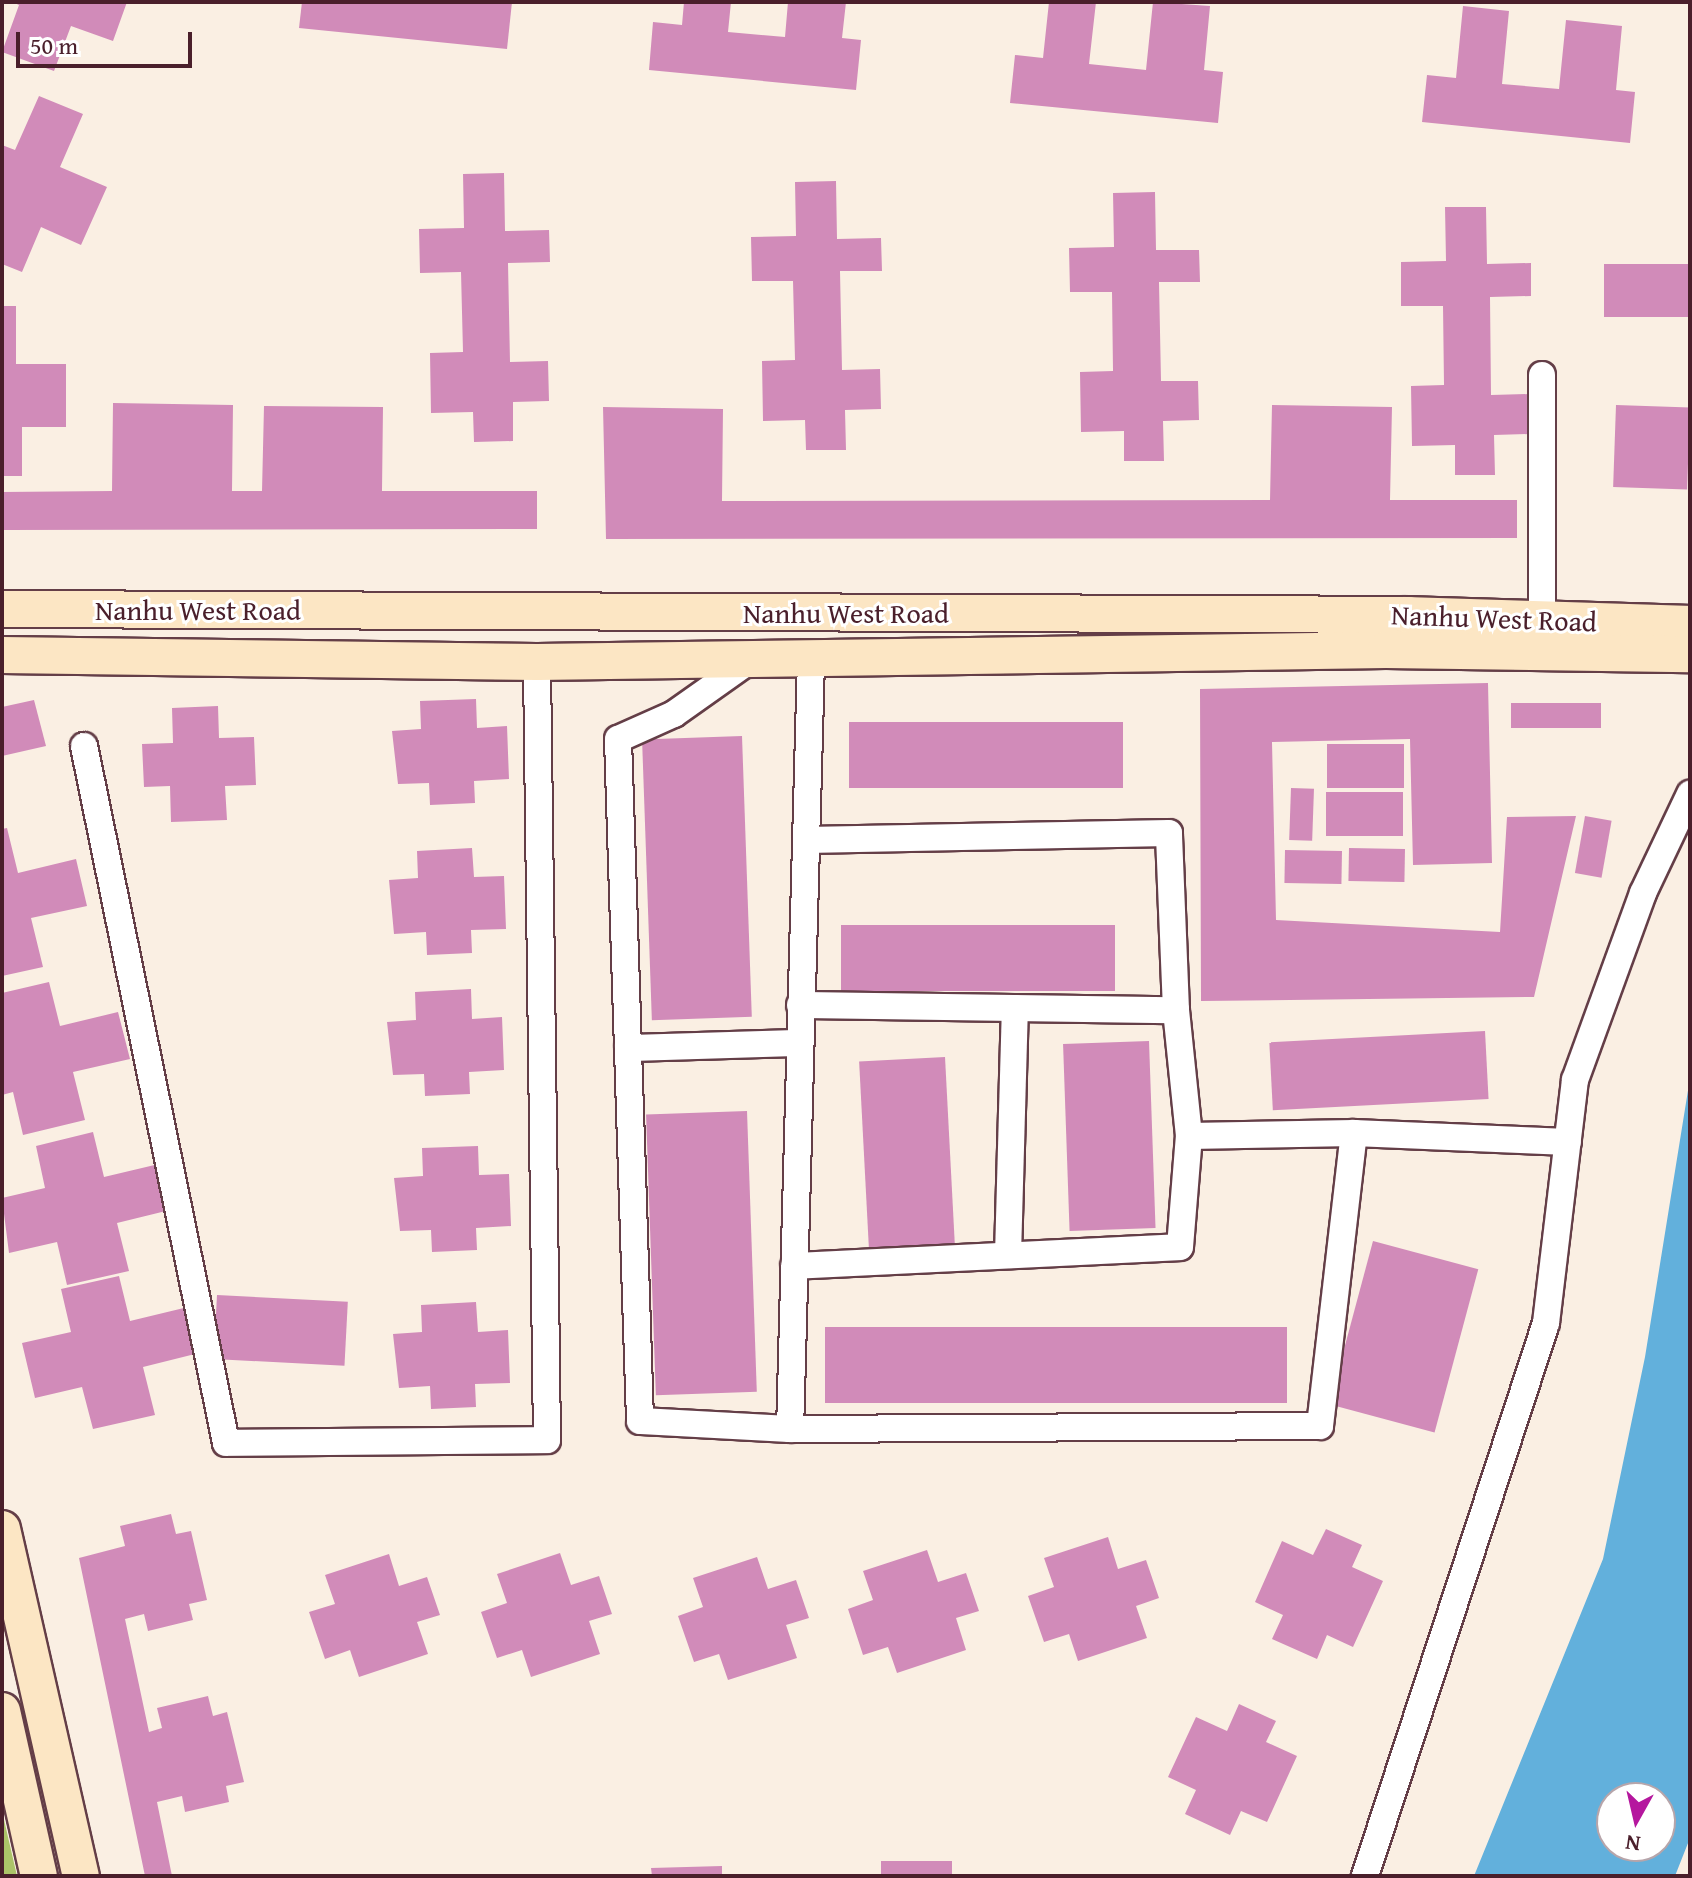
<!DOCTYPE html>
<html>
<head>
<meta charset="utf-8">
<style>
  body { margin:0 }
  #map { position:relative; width:1692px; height:1878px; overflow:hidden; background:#faefe3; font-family:"Gentium Book Plus",serif }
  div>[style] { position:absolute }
  .green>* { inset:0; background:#acc469 }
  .water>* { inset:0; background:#62b0dc }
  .building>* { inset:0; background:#d18bb9; transform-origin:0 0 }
  .roads { filter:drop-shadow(2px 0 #643e47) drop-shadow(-2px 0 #643e47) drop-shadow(0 2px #643e47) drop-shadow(0 -2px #643e47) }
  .minor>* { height:26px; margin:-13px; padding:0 13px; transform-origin:13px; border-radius:13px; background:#fff }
  .secondary>* { height:36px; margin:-18px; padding:0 18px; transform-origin:18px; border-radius:18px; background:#fce6c4 }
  span { translate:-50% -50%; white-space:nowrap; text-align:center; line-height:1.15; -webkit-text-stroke:6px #fff; paint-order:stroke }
  .street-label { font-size:28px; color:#4a1f2b }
  .frame { position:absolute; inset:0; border:4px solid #4a1f2b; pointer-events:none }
  .north { position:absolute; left:1596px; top:1782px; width:80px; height:80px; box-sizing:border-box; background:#fff; border:2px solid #b7a5aa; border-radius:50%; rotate:188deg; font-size:22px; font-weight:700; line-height:32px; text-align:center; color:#4a1f2b }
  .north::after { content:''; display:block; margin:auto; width:28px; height:36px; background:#b5179e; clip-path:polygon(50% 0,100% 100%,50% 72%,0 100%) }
  .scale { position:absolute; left:16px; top:32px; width:176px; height:36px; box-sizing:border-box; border:4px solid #4a1f2b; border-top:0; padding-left:10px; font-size:24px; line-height:28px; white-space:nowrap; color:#4a1f2b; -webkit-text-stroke:6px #fff; paint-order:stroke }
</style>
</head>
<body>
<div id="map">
  <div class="green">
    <i style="clip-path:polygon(2px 1811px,17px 1876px,2px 1876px)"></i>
  </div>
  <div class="water">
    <i style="clip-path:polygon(evenodd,1690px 1078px,1690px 1838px,1675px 1876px,1474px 1876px,1603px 1559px,1645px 1357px,1690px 1078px,1612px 1798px,1660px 1798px,1660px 1846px,1612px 1846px,1612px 1798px)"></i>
  </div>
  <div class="building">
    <i style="clip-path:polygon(12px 2px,127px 2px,113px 41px,71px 26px,54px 71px,2px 52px,19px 5px)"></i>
    <i style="clip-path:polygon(302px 2px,512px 2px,507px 49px,299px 28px)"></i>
    <i style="clip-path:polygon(684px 2px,731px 2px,728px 32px,785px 37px,788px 2px,846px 2px,842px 38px,861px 40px,856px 90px,649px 70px,653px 22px,682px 25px)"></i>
    <i style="clip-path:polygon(1049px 2px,1096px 2px,1089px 64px,1146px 70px,1153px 2px,1210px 6px,1204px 70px,1223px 72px,1218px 123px,1010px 103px,1015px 55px,1043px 58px)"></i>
    <i style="clip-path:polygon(1463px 6px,1509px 11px,1502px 84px,1559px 89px,1566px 20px,1622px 26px,1616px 90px,1635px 92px,1630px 143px,1422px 122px,1427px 75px,1456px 78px)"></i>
    <i style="clip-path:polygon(39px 96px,83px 114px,60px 167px,107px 187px,81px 245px,41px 227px,22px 272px,2px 264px,2px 145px,15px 150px)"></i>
    <i style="clip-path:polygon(504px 173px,505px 231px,549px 230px,550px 262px,508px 263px,510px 362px,548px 361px,549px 401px,513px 402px,513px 441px,474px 442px,473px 412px,431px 413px,430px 353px,463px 352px,461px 272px,420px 273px,419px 229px,464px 228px,463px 174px)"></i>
    <i style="clip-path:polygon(836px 181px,837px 239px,881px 238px,882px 271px,840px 271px,842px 370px,880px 369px,881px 409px,845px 410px,846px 450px,806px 450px,805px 420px,763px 421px,762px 361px,795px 360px,793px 281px,752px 281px,751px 237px,796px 236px,795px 182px)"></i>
    <i style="clip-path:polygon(1155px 192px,1156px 250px,1199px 250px,1200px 282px,1159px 282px,1161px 381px,1198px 381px,1199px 420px,1163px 421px,1164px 461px,1124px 461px,1124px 431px,1081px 432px,1080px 372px,1113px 371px,1112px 292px,1070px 292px,1069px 248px,1114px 247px,1113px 193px)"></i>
    <i style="clip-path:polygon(1445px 207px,1486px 207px,1487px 264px,1531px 263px,1531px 296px,1490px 297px,1491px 395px,1529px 394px,1530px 434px,1494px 435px,1495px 475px,1455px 475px,1455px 445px,1412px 446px,1411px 386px,1444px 385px,1443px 306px,1401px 306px,1401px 262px,1446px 261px)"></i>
    <i style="left:1690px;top:264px;width:53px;height:86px;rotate:90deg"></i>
    <i style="clip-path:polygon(2px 306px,16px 306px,16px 364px,66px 364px,66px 427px,22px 427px,22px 476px,2px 476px)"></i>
    <i style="clip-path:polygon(113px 403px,233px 405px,232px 491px,262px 491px,264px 406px,383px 407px,382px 491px,537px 491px,537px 529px,2px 530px,2px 492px,112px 491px)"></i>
    <i style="clip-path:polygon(1272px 405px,1392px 407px,1390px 500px,1517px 500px,1517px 538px,606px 539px,603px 407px,723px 409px,722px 501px,1270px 500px)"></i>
    <i style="left:1616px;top:405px;width:74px;height:82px;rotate:2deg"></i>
    <i style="clip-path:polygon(1488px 683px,1492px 863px,1413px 865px,1410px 739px,1272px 742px,1276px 920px,1500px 932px,1507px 817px,1576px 816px,1534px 997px,1201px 1001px,1200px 689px)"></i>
    <i style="clip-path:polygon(476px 699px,477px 728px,507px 726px,509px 779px,474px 781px,475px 803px,430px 805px,429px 783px,398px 784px,392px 731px,421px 729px,420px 701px)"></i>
    <i style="clip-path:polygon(34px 700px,46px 746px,2px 756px,2px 707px)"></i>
    <i style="left:1511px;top:703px;width:90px;height:25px"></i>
    <i style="clip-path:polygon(218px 706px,219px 738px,254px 737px,256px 785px,225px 786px,227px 820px,171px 822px,170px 786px,144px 787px,142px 744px,173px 743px,172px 708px)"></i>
    <i style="left:1123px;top:722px;width:66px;height:274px;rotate:90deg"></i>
    <i style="left:742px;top:736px;width:281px;height:100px;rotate:88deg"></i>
    <i style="left:1327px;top:744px;width:77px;height:44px"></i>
    <i style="left:1291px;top:788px;width:23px;height:52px;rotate:2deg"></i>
    <i style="left:1326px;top:792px;width:77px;height:44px"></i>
    <i style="left:1585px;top:816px;width:27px;height:58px;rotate:10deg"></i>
    <i style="clip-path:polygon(7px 828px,18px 873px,76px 859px,87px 906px,31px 918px,43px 967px,2px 976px,2px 829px)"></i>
    <i style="clip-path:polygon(472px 848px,474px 877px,504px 876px,506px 929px,471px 930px,472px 953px,427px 955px,426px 932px,394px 934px,389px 880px,418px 878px,417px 851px)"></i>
    <i style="left:1349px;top:848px;width:56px;height:33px;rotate:1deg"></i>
    <i style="left:1285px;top:850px;width:57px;height:33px;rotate:1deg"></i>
    <i style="left:841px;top:925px;width:274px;height:66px"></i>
    <i style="clip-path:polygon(49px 982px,60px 1026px,118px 1012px,130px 1059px,73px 1072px,85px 1120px,23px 1135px,13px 1092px,2px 1095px,2px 993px)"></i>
    <i style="clip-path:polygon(471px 989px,472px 1019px,502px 1017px,504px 1070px,469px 1072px,470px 1094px,425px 1096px,424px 1074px,393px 1075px,387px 1022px,416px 1020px,415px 992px)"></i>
    <i style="left:1485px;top:1031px;width:68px;height:216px;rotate:87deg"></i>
    <i style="left:1149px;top:1041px;width:187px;height:86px;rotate:88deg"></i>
    <i style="left:945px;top:1057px;width:187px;height:86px;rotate:87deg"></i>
    <i style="left:747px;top:1111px;width:281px;height:101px;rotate:88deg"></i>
    <i style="clip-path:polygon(93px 1132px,104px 1177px,163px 1163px,174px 1209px,117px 1223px,129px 1271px,67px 1285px,57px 1242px,9px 1253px,2px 1198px,45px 1188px,36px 1146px)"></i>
    <i style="clip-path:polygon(478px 1146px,479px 1175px,509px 1174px,511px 1226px,476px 1228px,477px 1250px,432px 1252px,431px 1230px,400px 1231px,394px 1178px,423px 1176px,422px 1148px)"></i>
    <i style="left:1373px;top:1241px;width:109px;height:169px;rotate:15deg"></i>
    <i style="clip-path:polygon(119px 1276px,130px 1321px,188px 1307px,199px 1353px,143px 1367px,155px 1415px,93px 1429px,82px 1387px,35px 1398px,22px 1343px,71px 1332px,61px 1289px)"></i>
    <i style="left:217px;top:1295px;width:131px;height:64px;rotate:3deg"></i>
    <i style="clip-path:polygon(476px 1302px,478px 1332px,508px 1330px,510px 1383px,475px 1384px,476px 1407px,431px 1409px,430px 1386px,399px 1388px,393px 1334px,422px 1332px,421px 1305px)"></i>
    <i style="left:1287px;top:1327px;width:76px;height:462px;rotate:90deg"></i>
    <i style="clip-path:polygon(171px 1514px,176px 1534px,191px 1531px,207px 1600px,189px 1604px,193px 1620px,148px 1631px,144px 1614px,125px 1619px,149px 1732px,162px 1728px,157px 1708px,208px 1696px,213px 1716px,227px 1712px,244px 1782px,226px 1786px,229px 1802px,185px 1812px,182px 1796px,157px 1802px,172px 1876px,145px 1876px,79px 1558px,125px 1546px,120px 1526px)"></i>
    <i style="clip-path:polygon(1326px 1529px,1362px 1545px,1352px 1567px,1383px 1581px,1353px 1647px,1327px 1635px,1317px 1659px,1272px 1639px,1283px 1615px,1255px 1602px,1282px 1541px,1313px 1555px)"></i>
    <i style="clip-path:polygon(1108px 1537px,1118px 1569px,1146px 1560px,1159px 1598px,1136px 1606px,1147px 1638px,1078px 1661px,1069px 1634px,1044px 1642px,1028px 1596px,1054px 1587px,1044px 1558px)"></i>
    <i style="clip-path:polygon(927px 1550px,938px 1582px,966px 1573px,979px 1611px,956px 1618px,966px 1650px,897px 1673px,888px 1647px,863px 1655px,848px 1609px,873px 1600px,863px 1571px)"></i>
    <i style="clip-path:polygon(560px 1553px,571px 1585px,599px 1576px,612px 1614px,589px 1621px,600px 1654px,531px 1677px,522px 1650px,497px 1658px,481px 1612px,507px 1603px,497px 1574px)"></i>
    <i style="clip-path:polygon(389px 1554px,399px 1586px,427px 1577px,440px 1615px,417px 1622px,428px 1654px,359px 1677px,350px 1650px,325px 1659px,309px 1612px,335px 1604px,325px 1575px)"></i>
    <i style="clip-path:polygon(757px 1557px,768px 1589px,796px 1580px,809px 1618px,786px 1625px,797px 1658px,728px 1680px,719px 1654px,694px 1662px,678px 1616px,703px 1607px,693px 1578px)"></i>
    <i style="clip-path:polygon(1239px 1704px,1276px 1721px,1266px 1742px,1297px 1756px,1267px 1822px,1241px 1811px,1230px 1835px,1185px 1814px,1196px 1790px,1168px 1777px,1196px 1717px,1227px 1731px)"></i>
    <i style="left:952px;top:1861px;width:15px;height:71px;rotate:90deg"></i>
    <i style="clip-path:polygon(722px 1866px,722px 1876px,652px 1876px,651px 1868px)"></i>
  </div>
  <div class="roads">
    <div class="minor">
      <i style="left:1542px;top:619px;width:244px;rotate:-90deg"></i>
      <i style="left:811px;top:660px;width:769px;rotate:91.56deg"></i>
      <i style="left:790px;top:1429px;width:530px;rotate:-0.32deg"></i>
      <i style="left:1320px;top:1426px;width:295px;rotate:-83.4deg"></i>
      <i style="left:1354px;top:1133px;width:214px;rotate:2.4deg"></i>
      <i style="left:749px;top:661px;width:92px;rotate:144.8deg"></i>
      <i style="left:674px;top:714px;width:61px;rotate:155.9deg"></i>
      <i style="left:618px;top:739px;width:682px;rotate:88.15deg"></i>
      <i style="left:640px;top:1421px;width:150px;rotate:3.1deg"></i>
      <i style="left:84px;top:746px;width:711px;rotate:78.48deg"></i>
      <i style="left:226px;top:1443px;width:321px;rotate:-0.5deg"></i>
      <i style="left:547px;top:1440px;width:778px;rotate:-90.74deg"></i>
      <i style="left:800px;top:1005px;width:376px;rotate:0.8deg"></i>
      <i style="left:628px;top:1048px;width:171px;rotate:-1.7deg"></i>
      <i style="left:1189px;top:1136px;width:165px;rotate:-1deg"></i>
      <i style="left:1008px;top:1255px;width:247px;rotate:-88.4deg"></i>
      <i style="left:794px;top:1266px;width:386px;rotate:-2.8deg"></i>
      <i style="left:1180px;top:1247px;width:111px;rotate:-85.4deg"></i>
      <i style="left:1189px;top:1136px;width:127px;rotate:-95.9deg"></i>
      <i style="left:1176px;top:1010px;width:177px;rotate:-92.3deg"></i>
      <i style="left:1169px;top:833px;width:363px;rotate:178.9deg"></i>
      <i style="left:1365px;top:1876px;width:582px;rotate:-71.88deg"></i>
      <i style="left:1546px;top:1323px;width:245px;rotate:-83.2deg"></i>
      <i style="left:1575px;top:1080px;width:199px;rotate:-70deg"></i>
      <i style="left:1643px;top:893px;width:110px;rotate:-64.6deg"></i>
    </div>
    <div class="secondary">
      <i style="left:2px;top:609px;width:1406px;rotate:0.24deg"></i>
      <i style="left:1408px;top:615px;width:282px;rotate:1.8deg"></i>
      <i style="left:2px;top:655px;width:535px;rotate:0.75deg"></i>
      <i style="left:537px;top:662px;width:849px;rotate:-0.81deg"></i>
      <i style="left:1386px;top:650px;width:304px;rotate:0.8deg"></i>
      <i style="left:2px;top:1529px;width:356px;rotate:77.2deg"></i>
      <i style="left:2px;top:1711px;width:169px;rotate:77.4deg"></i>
    </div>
  </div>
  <div class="street-label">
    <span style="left:198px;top:610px">Nanhu West Road</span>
    <span style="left:846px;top:613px">Nanhu West Road</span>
    <span style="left:1494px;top:618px;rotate:2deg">Nanhu West Road</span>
  </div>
  <div class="frame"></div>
  <div class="north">N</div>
  <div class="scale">50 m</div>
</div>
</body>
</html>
